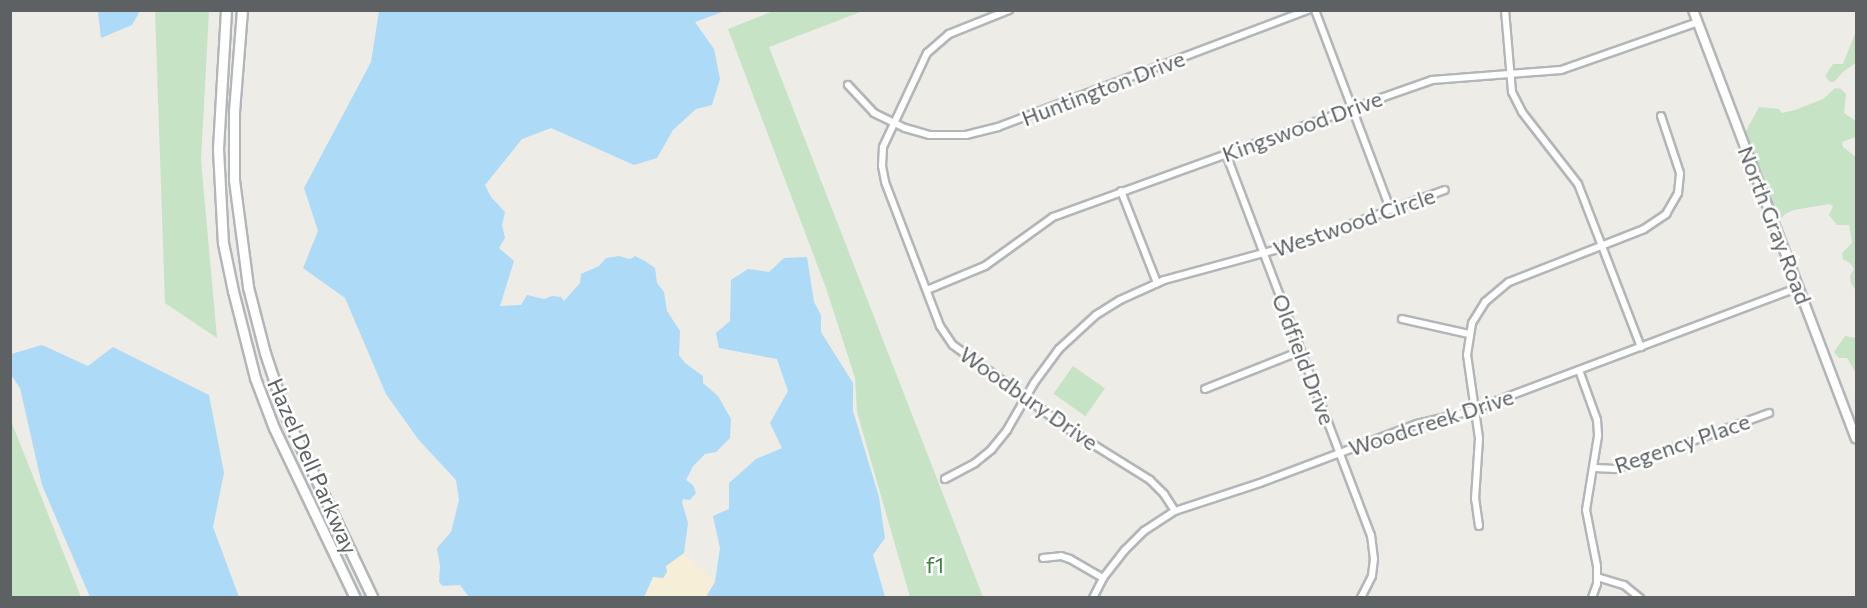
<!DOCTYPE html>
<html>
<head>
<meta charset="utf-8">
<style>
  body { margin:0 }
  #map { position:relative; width:1867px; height:608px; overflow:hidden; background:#eeece6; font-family:Commissioner,sans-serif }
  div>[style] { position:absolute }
  .green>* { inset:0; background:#c6e3c5; transform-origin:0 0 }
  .sand>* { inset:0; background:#f7eed8 }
  .water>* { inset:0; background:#addaf6 }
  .roads { filter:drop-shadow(2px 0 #b3b6b9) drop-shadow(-2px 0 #b3b6b9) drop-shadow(0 2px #b3b6b9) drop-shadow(0 -2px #b3b6b9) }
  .minor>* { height:6px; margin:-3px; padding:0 3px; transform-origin:3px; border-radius:3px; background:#fff }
  .tertiary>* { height:8px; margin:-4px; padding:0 4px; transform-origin:4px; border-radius:4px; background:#fff }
  .secondary>* { height:9px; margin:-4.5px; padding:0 4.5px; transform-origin:4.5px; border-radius:4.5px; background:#fff }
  span { translate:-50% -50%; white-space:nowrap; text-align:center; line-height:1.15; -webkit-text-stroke:5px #fff; paint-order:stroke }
  .street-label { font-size:22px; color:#5d6164 }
  .park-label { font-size:22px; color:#3f823f }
  .frame { position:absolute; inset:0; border:12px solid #5d6164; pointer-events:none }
</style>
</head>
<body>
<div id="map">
  <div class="green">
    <i style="clip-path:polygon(776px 10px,863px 11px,769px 47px,983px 597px,910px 597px,857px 412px,855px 378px,826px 288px,728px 29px)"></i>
    <i style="clip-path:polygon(155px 11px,209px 11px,201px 160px,217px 338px,165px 303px)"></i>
    <i style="clip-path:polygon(1856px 31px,1856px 63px,1844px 71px,1834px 82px,1830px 82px,1825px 76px,1833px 64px,1843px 64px)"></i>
    <i style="clip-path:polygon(1835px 88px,1841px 89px,1846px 94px,1844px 113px,1856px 121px,1856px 137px,1842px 142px,1843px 147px,1856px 157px,1856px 290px,1851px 284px,1850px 276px,1854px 269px,1850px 263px,1843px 259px,1842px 253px,1852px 243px,1849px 225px,1837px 225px,1829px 215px,1833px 206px,1829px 204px,1794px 210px,1785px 214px,1779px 222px,1745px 133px,1759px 107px,1779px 109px,1782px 113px,1795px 110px,1823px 99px)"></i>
    <i style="clip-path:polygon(1845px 336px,1856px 338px,1856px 373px,1847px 358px,1839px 358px,1834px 352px)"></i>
    <i style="left:1073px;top:366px;width:39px;height:34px;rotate:35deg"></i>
    <i style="clip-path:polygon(10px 421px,11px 421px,81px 597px,11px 597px)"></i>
  </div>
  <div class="sand">
    <i style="clip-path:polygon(684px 553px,715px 582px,706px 597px,644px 598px,653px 577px)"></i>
  </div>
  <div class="water">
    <i style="clip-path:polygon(98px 11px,98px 10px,140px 11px,132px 25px,101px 38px)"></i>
    <i style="clip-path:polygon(379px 11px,725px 11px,695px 22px,714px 49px,720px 79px,712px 105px,696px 109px,673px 130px,657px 158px,634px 165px,551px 128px,522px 139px,485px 185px,491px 197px,505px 212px,502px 225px,505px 238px,499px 248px,514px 261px,500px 306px,521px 305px,527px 295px,544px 299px,552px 296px,561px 297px,564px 301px,580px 283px,581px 274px,599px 266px,606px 258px,619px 256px,630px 259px,635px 256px,645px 261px,655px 268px,657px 283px,664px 292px,667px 311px,680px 331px,679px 355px,685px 363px,703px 376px,703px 383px,718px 396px,731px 419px,730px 438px,716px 452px,705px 454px,693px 466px,686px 480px,693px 485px,696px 493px,690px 500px,683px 499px,682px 502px,688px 523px,684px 553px,666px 566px,667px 572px,663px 578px,653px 577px,644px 597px,469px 597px,460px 585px,443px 586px,439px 582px,440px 566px,437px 548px,451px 532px,459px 500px,456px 480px,418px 439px,386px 394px,345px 298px,303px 268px,318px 231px,304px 188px,371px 62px)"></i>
    <i style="clip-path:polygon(807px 257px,814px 302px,821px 315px,821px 332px,853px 383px,853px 411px,879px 497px,885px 538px,873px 555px,885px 597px,706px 597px,715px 582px,720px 548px,713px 516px,729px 509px,729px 483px,756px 459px,782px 448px,770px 423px,788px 391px,777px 359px,719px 348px,716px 333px,730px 321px,731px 280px,748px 269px,769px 272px,784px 258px)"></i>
    <i style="clip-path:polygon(42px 345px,88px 366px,113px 347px,209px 395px,224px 473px,213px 527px,239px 597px,90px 597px,42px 485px,20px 388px,11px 375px,11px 354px)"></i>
  </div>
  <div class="roads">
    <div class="minor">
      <i style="left:1009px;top:10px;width:65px;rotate:158.2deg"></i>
      <i style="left:949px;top:34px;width:29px;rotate:139deg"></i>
      <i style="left:927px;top:53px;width:104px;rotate:115.1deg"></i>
      <i style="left:883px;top:147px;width:19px;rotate:93deg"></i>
      <i style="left:882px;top:166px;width:16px;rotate:79deg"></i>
      <i style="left:885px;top:182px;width:154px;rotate:69.1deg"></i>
      <i style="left:940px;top:326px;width:23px;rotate:56deg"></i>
      <i style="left:953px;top:345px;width:145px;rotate:36deg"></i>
      <i style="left:1070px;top:430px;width:94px;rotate:32deg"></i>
      <i style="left:1150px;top:480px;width:20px;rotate:45deg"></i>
      <i style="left:1164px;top:494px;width:20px;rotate:57deg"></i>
      <i style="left:1315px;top:10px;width:213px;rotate:69.3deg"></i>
      <i style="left:1505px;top:10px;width:82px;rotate:85.1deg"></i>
      <i style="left:1512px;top:92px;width:22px;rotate:63deg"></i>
      <i style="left:1522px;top:112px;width:91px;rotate:52.1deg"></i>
      <i style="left:1578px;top:184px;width:175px;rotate:68.9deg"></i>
      <i style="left:848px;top:85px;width:38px;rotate:47deg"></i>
      <i style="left:874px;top:113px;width:34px;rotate:26deg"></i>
      <i style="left:905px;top:128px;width:25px;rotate:16deg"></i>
      <i style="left:929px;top:135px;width:37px"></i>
      <i style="left:966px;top:135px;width:33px;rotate:-14deg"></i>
      <i style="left:998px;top:127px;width:331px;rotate:-20.7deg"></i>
      <i style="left:1226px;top:154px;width:408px;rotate:69.2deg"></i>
      <i style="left:1371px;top:535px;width:24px;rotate:83deg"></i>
      <i style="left:1374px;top:559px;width:17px;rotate:97deg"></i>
      <i style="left:1372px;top:576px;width:25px;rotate:117deg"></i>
      <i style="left:1121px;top:191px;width:99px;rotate:68.6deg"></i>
      <i style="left:927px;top:290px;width:63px;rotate:-22.5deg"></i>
      <i style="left:985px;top:266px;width:84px;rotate:-35.8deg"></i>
      <i style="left:1053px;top:217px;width:349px;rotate:-19.9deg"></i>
      <i style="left:1381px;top:98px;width:54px;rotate:-19.4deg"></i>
      <i style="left:1432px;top:80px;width:129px;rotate:-4.4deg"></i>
      <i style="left:1561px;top:70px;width:145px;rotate:-19.3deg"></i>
      <i style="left:1402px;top:319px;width:69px;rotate:12.6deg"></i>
      <i style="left:1579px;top:370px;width:53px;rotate:70.2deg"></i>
      <i style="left:1597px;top:420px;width:16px;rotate:86deg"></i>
      <i style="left:1598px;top:436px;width:75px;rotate:99.2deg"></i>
      <i style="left:1586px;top:510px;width:57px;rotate:78.9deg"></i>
      <i style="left:1597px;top:566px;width:18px;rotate:90deg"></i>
      <i style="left:1597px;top:584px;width:15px;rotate:110deg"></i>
      <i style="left:1205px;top:389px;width:103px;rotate:-21.6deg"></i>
      <i style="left:1595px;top:468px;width:21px;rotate:3deg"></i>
      <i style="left:1616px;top:469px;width:163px;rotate:-20.1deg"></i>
      <i style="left:945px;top:479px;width:34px;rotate:-28deg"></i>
      <i style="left:975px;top:463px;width:21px;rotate:-39deg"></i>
      <i style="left:991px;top:450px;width:26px;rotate:-51deg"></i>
      <i style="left:1007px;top:430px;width:54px;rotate:-60.1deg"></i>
      <i style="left:1034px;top:383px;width:42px;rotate:-53.7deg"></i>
      <i style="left:1059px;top:349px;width:50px;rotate:-42.6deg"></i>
      <i style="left:1096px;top:315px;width:28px;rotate:-32deg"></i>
      <i style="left:1120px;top:300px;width:48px;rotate:-24.4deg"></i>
      <i style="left:1164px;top:280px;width:141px;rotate:-15.2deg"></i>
      <i style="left:1300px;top:243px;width:154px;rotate:-20.1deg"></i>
      <i style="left:1479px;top:526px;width:27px;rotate:-98deg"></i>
      <i style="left:1475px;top:499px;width:61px;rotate:-86.2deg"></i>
      <i style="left:1479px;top:438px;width:84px;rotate:-98.2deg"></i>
      <i style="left:1467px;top:355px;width:32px;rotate:-81deg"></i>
      <i style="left:1472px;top:323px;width:25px;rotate:-58deg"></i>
      <i style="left:1485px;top:302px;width:31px;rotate:-40deg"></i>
      <i style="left:1509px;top:282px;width:145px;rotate:-21.4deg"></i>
      <i style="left:1644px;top:229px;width:27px;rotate:-34deg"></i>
      <i style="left:1666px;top:214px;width:24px;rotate:-60deg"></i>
      <i style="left:1678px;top:193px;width:20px;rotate:-84deg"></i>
      <i style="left:1680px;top:173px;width:60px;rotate:-108.4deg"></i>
      <i style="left:1043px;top:558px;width:18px;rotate:-6deg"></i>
      <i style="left:1061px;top:556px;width:9px;rotate:18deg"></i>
      <i style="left:1070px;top:559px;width:38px;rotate:30deg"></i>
      <i style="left:1597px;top:577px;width:28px;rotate:17deg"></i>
      <i style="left:1624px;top:585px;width:21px;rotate:39deg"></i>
      <i style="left:1093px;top:598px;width:22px;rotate:-63deg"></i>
      <i style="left:1103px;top:578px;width:36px;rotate:-52deg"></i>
      <i style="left:1125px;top:550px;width:27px;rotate:-45deg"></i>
      <i style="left:1144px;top:531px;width:37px;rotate:-33deg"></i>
      <i style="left:1175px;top:511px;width:89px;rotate:-18.2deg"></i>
      <i style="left:1260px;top:483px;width:168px;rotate:-20.6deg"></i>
      <i style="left:1417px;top:424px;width:51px;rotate:-13.5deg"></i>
      <i style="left:1467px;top:412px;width:355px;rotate:-20.6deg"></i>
    </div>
    <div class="tertiary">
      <i style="left:1693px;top:10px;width:458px;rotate:69.2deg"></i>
    </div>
    <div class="secondary">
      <i style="left:226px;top:10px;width:139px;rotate:93.3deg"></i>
      <i style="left:218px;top:149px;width:94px;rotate:87deg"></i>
      <i style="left:223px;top:243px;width:49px;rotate:78.2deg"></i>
      <i style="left:233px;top:291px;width:90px;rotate:75.8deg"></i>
      <i style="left:255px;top:378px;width:53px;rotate:69.2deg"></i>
      <i style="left:274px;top:428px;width:188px;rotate:64.5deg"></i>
      <i style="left:242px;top:10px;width:101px;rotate:94.5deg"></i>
      <i style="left:234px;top:111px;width:69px;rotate:90deg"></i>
      <i style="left:234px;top:180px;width:108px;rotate:82.5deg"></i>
      <i style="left:248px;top:287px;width:68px;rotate:75.6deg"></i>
      <i style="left:265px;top:353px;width:66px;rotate:71.6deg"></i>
      <i style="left:286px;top:416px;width:202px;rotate:64.5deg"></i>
    </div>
  </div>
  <div class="street-label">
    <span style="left:1103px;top:88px;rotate:-21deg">Huntington Drive</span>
    <span style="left:1302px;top:126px;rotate:-20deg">Kingswood Drive</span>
    <span style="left:1354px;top:222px;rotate:-19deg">Westwood Circle</span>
    <span style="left:1775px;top:225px;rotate:69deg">North Gray Road</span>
    <span style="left:1304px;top:359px;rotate:69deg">Oldfield Drive</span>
    <span style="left:1029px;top:398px;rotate:35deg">Woodbury Drive</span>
    <span style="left:1431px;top:422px;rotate:-18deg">Woodcreek Drive</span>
    <span style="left:1682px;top:443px;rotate:-19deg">Regency Place</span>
    <span style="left:313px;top:466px;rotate:66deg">Hazel Dell Parkway</span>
  </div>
  <div class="park-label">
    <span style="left:935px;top:565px">f1</span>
  </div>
  <div class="frame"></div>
</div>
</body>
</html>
